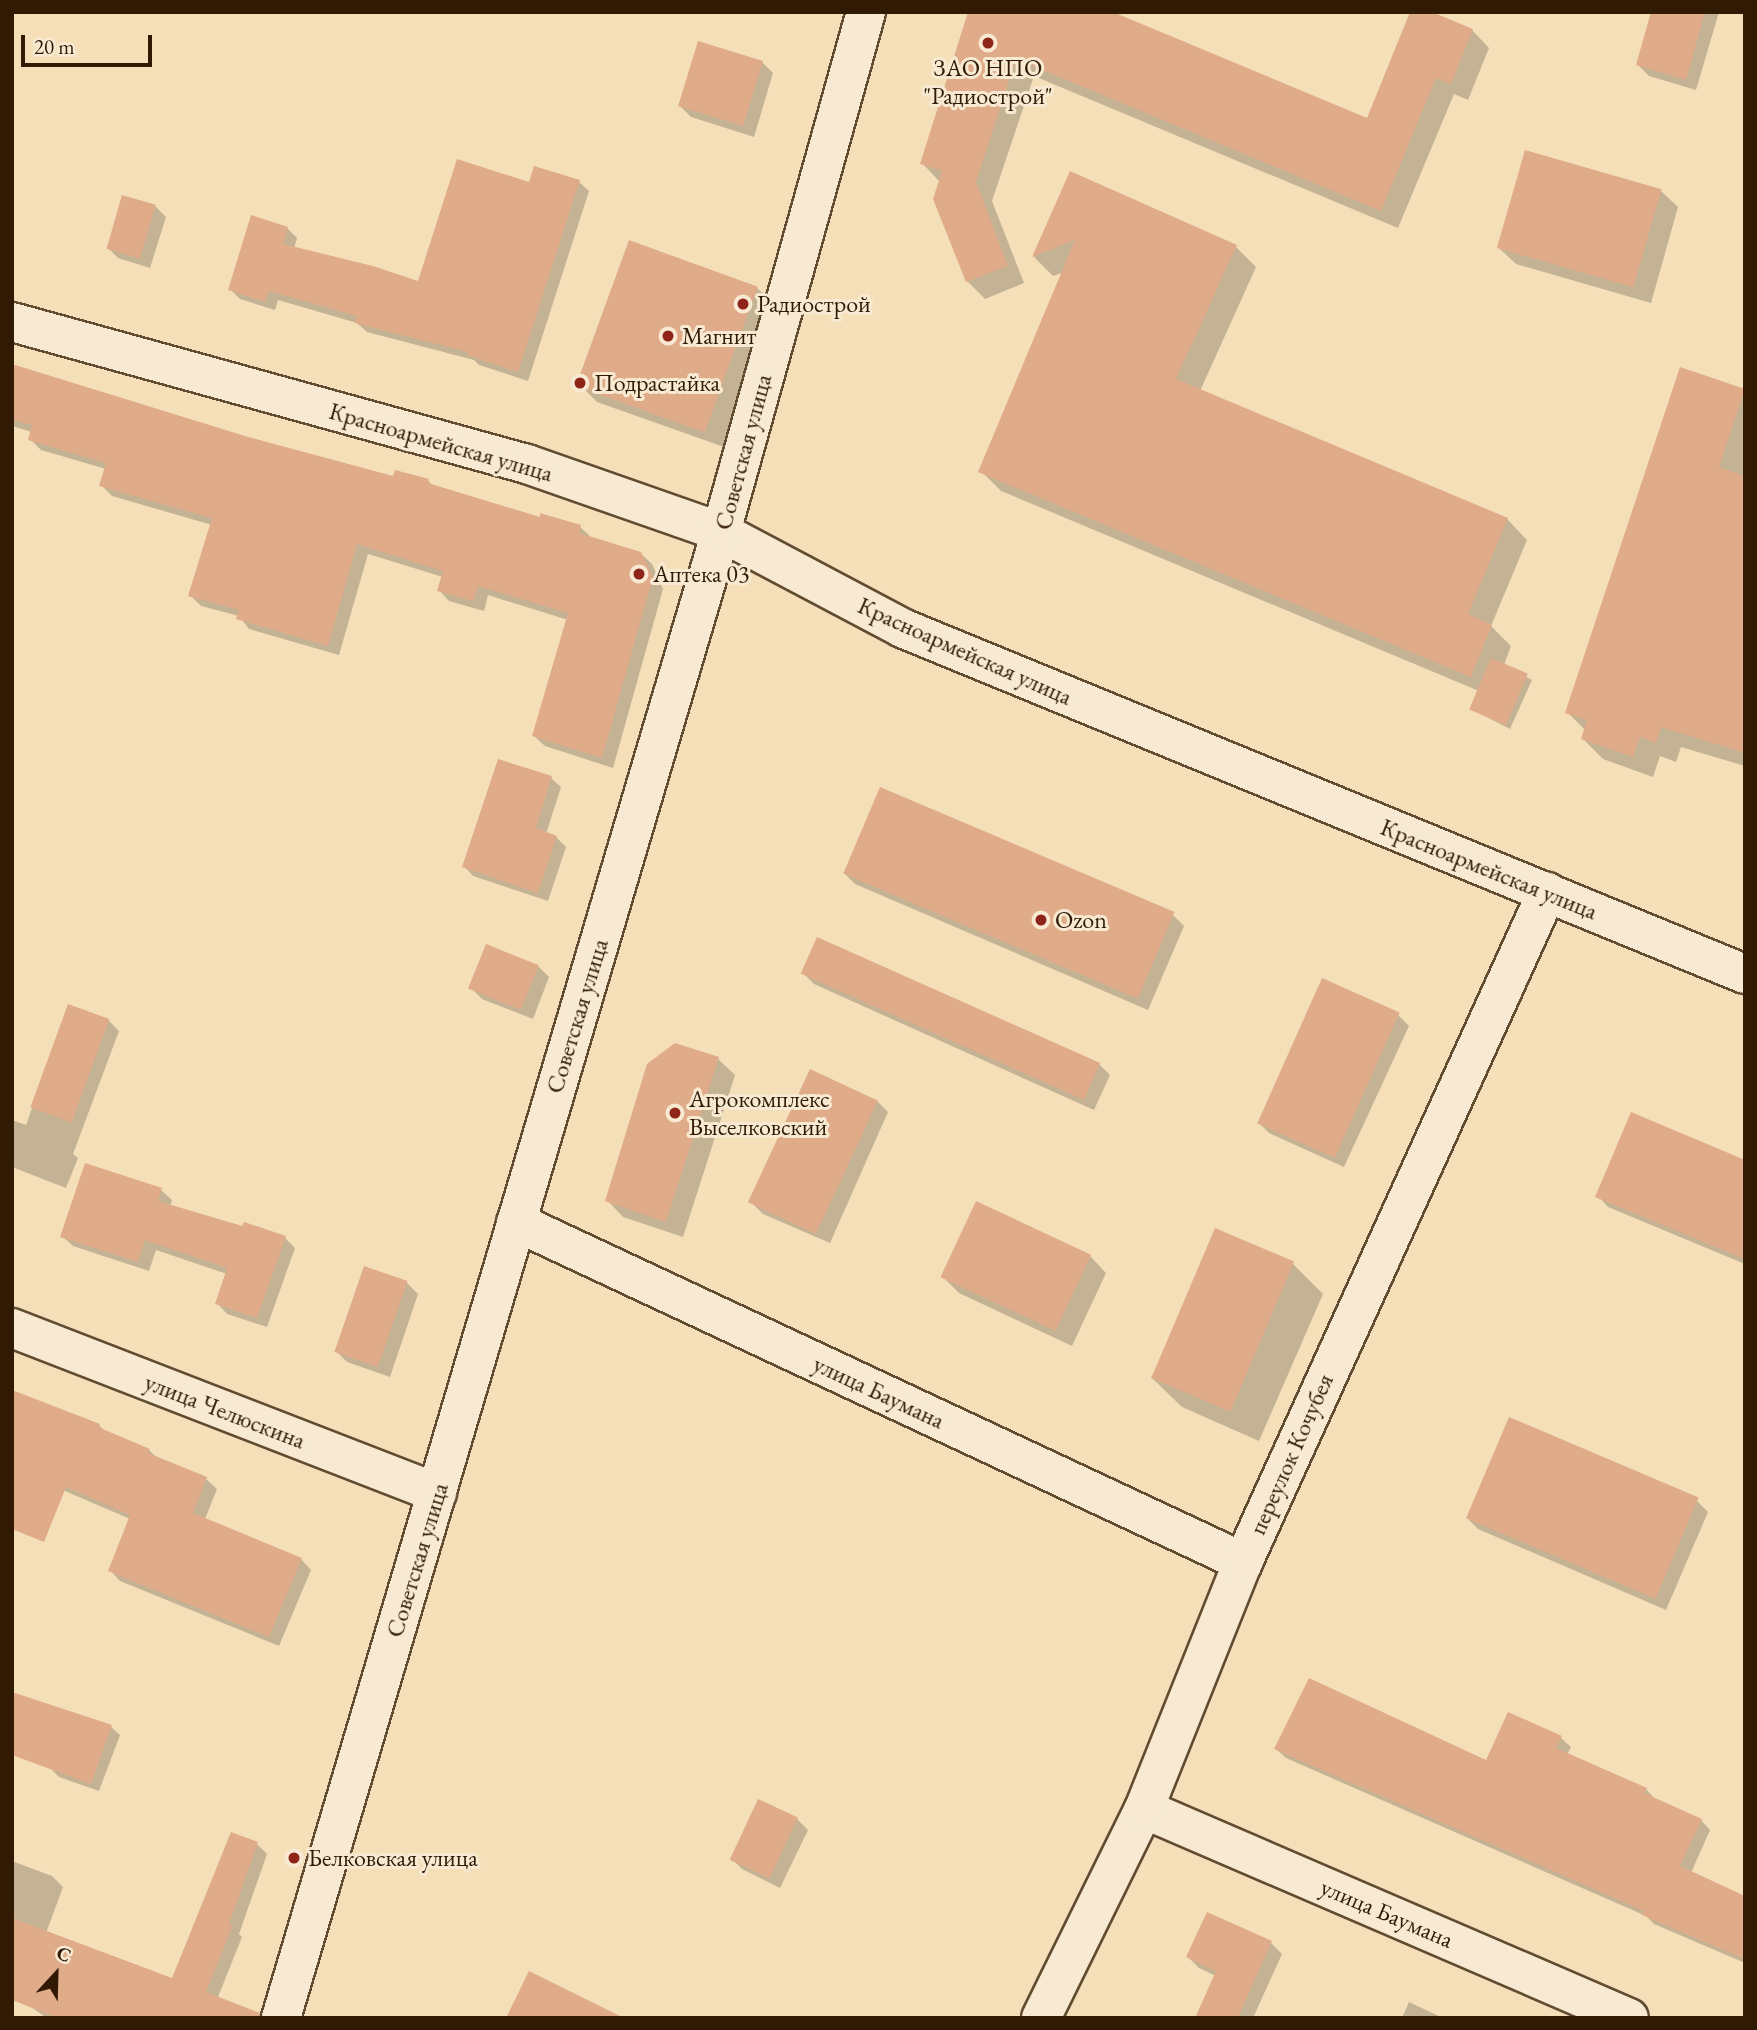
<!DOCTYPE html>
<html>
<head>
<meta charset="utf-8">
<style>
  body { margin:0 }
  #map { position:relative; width:1757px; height:2030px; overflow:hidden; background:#f4dfb9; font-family:"EB Garamond",serif }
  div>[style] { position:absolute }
  .shadow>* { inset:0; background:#0003 }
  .building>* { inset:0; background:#e0ab89; transform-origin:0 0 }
  .roads { filter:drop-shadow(2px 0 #614b31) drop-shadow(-2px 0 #614b31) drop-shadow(0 2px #614b31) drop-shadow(0 -2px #614b31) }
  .minor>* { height:38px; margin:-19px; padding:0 19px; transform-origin:19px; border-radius:19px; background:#f8ead2 }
  .dots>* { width:19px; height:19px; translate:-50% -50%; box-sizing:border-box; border:4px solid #f8ead2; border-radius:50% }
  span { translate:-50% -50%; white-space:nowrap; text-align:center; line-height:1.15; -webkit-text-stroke:6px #f8ead2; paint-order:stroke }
  .poi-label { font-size:24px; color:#301a04 }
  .left { translate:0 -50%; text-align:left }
  .street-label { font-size:24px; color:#301a04 }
  .frame { position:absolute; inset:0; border:14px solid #301a04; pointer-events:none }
  .north { position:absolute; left:21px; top:1939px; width:70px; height:70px; -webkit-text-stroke:5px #f8ead2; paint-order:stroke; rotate:22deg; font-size:19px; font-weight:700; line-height:28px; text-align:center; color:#301a04 }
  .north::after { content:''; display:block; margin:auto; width:24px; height:32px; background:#301a04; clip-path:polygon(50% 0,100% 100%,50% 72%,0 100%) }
  .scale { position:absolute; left:21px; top:35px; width:131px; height:32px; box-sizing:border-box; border:4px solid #301a04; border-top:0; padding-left:9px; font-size:21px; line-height:24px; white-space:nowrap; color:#301a04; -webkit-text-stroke:5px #f8ead2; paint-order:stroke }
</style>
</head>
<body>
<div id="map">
  <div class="shadow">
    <i style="clip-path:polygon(970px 12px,1368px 120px,1472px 30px,1489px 48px,1468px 100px,1454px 94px,1398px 228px,1034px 76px,992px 201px,1024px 283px,985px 299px,967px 281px,939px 181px,922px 163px)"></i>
    <i style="clip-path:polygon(1653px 12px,1719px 12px,1696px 90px,1649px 76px,1638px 65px)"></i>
    <i style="clip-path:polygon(762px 62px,773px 73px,754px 137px,691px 117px,680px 106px)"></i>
    <i style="clip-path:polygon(1071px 173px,1236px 247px,1256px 267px,1200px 391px,1507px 519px,1527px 540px,1491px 626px,1511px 646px,1504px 665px,1532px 680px,1510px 729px,1471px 709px,1479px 691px,1001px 491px,981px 471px,1064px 272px,1053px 276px,1034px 257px)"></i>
    <i style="clip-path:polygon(579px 182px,589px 191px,528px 381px,479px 365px,474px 360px,367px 332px,357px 323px,278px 300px,275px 310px,240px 299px,230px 289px,287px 228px,297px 238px,294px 249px,419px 283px,530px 185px)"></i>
    <i style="clip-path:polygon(1661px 191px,1678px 207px,1651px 303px,1516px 264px,1499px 248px)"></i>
    <i style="clip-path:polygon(155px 206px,166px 217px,150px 268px,118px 258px,107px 247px)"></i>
    <i style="clip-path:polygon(757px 288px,774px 304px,724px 447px,597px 402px,580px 385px)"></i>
    <i style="clip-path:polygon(12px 366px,244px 437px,395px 478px,428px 481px,435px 487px,541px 519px,580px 527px,591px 537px,640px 553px,652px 564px,663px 589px,613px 768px,545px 746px,534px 736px,568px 620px,488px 595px,484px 611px,449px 601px,439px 590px,443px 577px,368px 554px,339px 655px,249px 629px,239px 616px,201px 606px,190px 595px,212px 525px,112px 496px,101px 485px,106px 469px,41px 450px,30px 439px,32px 432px,12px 426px)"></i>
    <i style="clip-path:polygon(1744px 390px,1745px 766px,1681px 747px,1676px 762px,1660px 756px,1653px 777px,1603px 759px,1583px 739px,1586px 731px,1567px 712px)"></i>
    <i style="clip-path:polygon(551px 778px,561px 787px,546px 834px,556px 837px,566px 847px,548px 901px,473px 876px,464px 866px)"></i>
    <i style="clip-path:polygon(881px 789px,1173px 915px,1184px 926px,1148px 1010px,855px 884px,844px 873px)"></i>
    <i style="clip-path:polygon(538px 966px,549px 977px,533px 1019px,482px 999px,471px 988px)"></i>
    <i style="clip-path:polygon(803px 973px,1099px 1064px,1110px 1075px,1094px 1110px,814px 984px)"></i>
    <i style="clip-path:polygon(69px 1006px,108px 1020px,119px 1031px,73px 1154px,78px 1158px,66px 1188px,12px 1167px,12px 1120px,26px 1125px)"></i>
    <i style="clip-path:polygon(1398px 1015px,1409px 1026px,1344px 1167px,1269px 1133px,1258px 1122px)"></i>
    <i style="clip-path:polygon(718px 1059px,735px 1075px,683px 1237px,623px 1217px,607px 1200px)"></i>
    <i style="clip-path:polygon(877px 1101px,888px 1112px,830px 1243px,763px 1214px,752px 1203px)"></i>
    <i style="clip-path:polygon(1745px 1162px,1745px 1264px,1608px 1207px,1598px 1196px)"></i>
    <i style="clip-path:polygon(86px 1165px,161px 1190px,172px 1200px,170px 1206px,285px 1238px,295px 1248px,267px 1327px,227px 1314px,217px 1303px,227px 1274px,156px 1250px,149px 1271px,73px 1246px,62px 1236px)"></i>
    <i style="clip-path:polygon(1090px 1256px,1106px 1273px,1072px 1346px,959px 1293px,943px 1277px)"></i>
    <i style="clip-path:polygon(1293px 1264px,1323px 1294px,1259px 1441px,1182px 1407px,1151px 1377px)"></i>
    <i style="clip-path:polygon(365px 1268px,407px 1283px,418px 1294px,390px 1377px,347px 1362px,336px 1351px)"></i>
    <i style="clip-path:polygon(1509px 1419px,1697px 1501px,1708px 1512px,1666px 1610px,1478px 1529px,1467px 1518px)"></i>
    <i style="clip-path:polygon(99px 1425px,105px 1432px,149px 1450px,157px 1458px,206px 1479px,217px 1489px,205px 1519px,301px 1559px,311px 1570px,279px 1646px,120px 1581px,110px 1570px,130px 1519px,51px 1485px)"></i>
    <i style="clip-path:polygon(111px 1727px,120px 1735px,99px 1791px,59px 1777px,50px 1768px)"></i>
    <i style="clip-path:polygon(1561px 1738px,1571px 1747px,1567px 1755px,1646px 1789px,1655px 1799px,1701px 1820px,1710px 1830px,1691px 1873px,1745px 1897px,1745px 1963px,1654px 1924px,1646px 1916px,1286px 1758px,1276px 1749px,1487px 1762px)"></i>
    <i style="clip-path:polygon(797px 1819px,808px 1830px,780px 1888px,742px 1869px,731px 1858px)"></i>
    <i style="clip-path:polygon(257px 1844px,267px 1854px,239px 1934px,242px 1937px,216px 2002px,214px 2018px,47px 2018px,12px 1994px,12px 1861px,52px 1876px,63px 1887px,46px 1933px,173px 1980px)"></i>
    <i style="clip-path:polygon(1208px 1914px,1271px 1943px,1282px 1954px,1253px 2018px,1197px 2018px,1216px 1976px,1199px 1968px,1188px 1957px)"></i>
    <i style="clip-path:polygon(1409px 2002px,1443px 2018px,1402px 2018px)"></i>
  </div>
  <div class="building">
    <i style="clip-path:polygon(968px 12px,1113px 12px,1367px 118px,1410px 12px,1432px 12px,1473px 29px,1451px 84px,1436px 78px,1381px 211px,1016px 59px,976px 182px,1008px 266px,966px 282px,933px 199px,942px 171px,920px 164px)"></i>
    <i style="clip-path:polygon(1651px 12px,1705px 12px,1686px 80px,1636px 65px)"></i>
    <i style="left:698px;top:41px;width:68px;height:68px;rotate:17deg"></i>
    <i style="left:1525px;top:150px;width:142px;height:102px;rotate:16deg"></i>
    <i style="clip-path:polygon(457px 159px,529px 182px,534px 166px,580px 180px,518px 372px,467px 355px,468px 352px,355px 323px,357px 316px,269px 291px,265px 302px,228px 290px,251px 215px,288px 227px,283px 244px,373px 266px,418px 281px)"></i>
    <i style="clip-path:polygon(1070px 171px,1237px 245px,1176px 379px,1508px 518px,1468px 614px,1492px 625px,1471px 677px,978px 472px,1075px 240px,1032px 257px)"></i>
    <i style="left:122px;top:195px;width:35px;height:56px;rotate:16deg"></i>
    <i style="left:629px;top:240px;width:137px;height:155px;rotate:20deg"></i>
    <i style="clip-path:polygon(12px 364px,245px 436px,393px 476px,395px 470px,429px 479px,428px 483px,540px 517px,540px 513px,581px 525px,579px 533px,641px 552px,653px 577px,602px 758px,532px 736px,568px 613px,478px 586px,473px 601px,437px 591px,443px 571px,357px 544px,328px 646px,236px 619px,239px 610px,188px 596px,212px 518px,99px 486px,106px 463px,28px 440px,32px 425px,12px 420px)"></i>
    <i style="clip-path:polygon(1680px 367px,1745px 389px,1719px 467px,1745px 476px,1745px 753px,1661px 727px,1656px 743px,1640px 737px,1633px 757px,1581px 739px,1587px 720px,1565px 713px)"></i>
    <i style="left:1491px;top:658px;width:40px;height:56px;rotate:23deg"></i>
    <i style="clip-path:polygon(498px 759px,552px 776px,536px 828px,557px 836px,538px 893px,462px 867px)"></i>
    <i style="left:880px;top:787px;width:320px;height:94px;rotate:23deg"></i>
    <i style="left:817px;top:937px;width:310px;height:40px;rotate:24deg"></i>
    <i style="left:486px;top:944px;width:57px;height:48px;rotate:22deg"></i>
    <i style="left:1322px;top:978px;width:85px;height:159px;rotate:24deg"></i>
    <i style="left:68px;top:1004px;width:44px;height:110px;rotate:20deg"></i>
    <i style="clip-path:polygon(675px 1043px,719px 1057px,666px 1222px,605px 1201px,647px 1064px)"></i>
    <i style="left:810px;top:1069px;width:75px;height:147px;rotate:25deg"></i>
    <i style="clip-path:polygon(1631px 1112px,1745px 1160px,1745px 1259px,1595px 1197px)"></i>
    <i style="clip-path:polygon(85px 1163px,162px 1188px,158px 1201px,242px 1226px,244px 1222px,286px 1236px,257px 1318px,215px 1304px,227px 1268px,145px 1240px,138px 1262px,60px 1237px)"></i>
    <i style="left:976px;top:1201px;width:127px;height:84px;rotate:25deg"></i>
    <i style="left:1215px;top:1228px;width:86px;height:163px;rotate:23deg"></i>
    <i style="left:364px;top:1266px;width:46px;height:91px;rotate:19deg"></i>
    <i style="clip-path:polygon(12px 1390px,100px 1424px,98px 1427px,150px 1449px,148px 1453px,207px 1477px,193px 1513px,302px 1558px,269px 1637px,108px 1571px,130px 1515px,66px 1487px,44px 1542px,12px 1529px)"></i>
    <i style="left:1509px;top:1417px;width:206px;height:110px;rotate:23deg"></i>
    <i style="clip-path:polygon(1309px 1678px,1486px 1760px,1508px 1712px,1562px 1736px,1556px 1748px,1647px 1788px,1644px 1793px,1702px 1819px,1680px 1866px,1745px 1896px,1745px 1959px,1642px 1915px,1644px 1911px,1560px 1874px,1274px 1749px)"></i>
    <i style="clip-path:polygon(12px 1692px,112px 1725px,91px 1784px,12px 1755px)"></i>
    <i style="left:758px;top:1799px;width:44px;height:67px;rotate:25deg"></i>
    <i style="clip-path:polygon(231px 1832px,258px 1842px,229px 1924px,233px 1925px,206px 1992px,260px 2013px,260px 2018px,58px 2018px,12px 2000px,12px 1918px,172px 1978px)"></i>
    <i style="clip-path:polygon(1207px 1912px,1272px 1941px,1238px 2018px,1195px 2018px,1216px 1971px,1186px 1957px)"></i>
    <i style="clip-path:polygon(529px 1971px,624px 2018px,506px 2018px)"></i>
  </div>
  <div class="roads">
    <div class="minor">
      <i style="left:12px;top:322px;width:534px;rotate:15.42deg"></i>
      <i style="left:527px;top:464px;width:206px;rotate:19.3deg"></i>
      <i style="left:721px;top:532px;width:205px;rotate:27.9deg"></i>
      <i style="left:902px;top:628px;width:911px;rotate:22.32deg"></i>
      <i style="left:516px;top:1222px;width:803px;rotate:25.06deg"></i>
      <i style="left:12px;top:1328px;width:456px;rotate:21.2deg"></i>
      <i style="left:1144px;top:1809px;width:528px;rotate:23.31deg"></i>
      <i style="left:281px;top:2018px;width:1550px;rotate:-73.51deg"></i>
      <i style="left:721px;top:532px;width:540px;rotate:-74.42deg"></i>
      <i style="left:1041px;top:2018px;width:233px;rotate:-63.8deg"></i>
      <i style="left:1144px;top:1809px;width:266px;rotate:-68.2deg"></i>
      <i style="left:1243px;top:1562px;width:736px;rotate:-65.59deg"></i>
    </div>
  </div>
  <div class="dots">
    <i style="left:988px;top:43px;background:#8f2418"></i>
    <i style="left:743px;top:304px;background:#8f2418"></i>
    <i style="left:668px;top:336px;background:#8f2418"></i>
    <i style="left:580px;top:383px;background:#8f2418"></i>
    <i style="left:639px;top:574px;background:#8f2418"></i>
    <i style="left:1041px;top:920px;background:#8f2418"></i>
    <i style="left:675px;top:1113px;background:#8f2418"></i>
    <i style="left:294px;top:1858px;background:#8f2418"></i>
  </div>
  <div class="poi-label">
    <span style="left:988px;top:82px">ЗАО НПО<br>"Радиострой"</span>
    <span class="left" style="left:757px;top:304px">Радиострой</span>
    <span class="left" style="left:682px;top:336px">Магнит</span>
    <span class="left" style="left:594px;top:383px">Подрастайка</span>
    <span class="left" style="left:653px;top:574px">Аптека 03</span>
    <span class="left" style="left:1055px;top:920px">Ozon</span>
    <span class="left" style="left:689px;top:1113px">Агрокомплекс<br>Выселковский</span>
    <span class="left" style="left:308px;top:1858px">Белковская улица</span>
  </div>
  <div class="street-label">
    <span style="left:441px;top:442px;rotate:16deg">Красноармейская улица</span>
    <span style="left:743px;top:452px;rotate:-75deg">Советская улица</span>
    <span style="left:965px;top:651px;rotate:24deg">Красноармейская улица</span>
    <span style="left:1489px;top:869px;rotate:22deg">Красноармейская улица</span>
    <span style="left:577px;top:1016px;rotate:-73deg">Советская улица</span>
    <span style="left:879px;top:1392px;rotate:25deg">улица Баумана</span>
    <span style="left:225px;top:1411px;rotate:21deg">улица Челюскина</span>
    <span style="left:1291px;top:1454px;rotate:-66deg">переулок Кочубея</span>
    <span style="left:417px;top:1560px;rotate:-73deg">Советская улица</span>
    <span style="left:1387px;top:1913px;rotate:23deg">улица Баумана</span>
  </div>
  <div class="frame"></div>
  <div class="north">С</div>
  <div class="scale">20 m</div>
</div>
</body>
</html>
